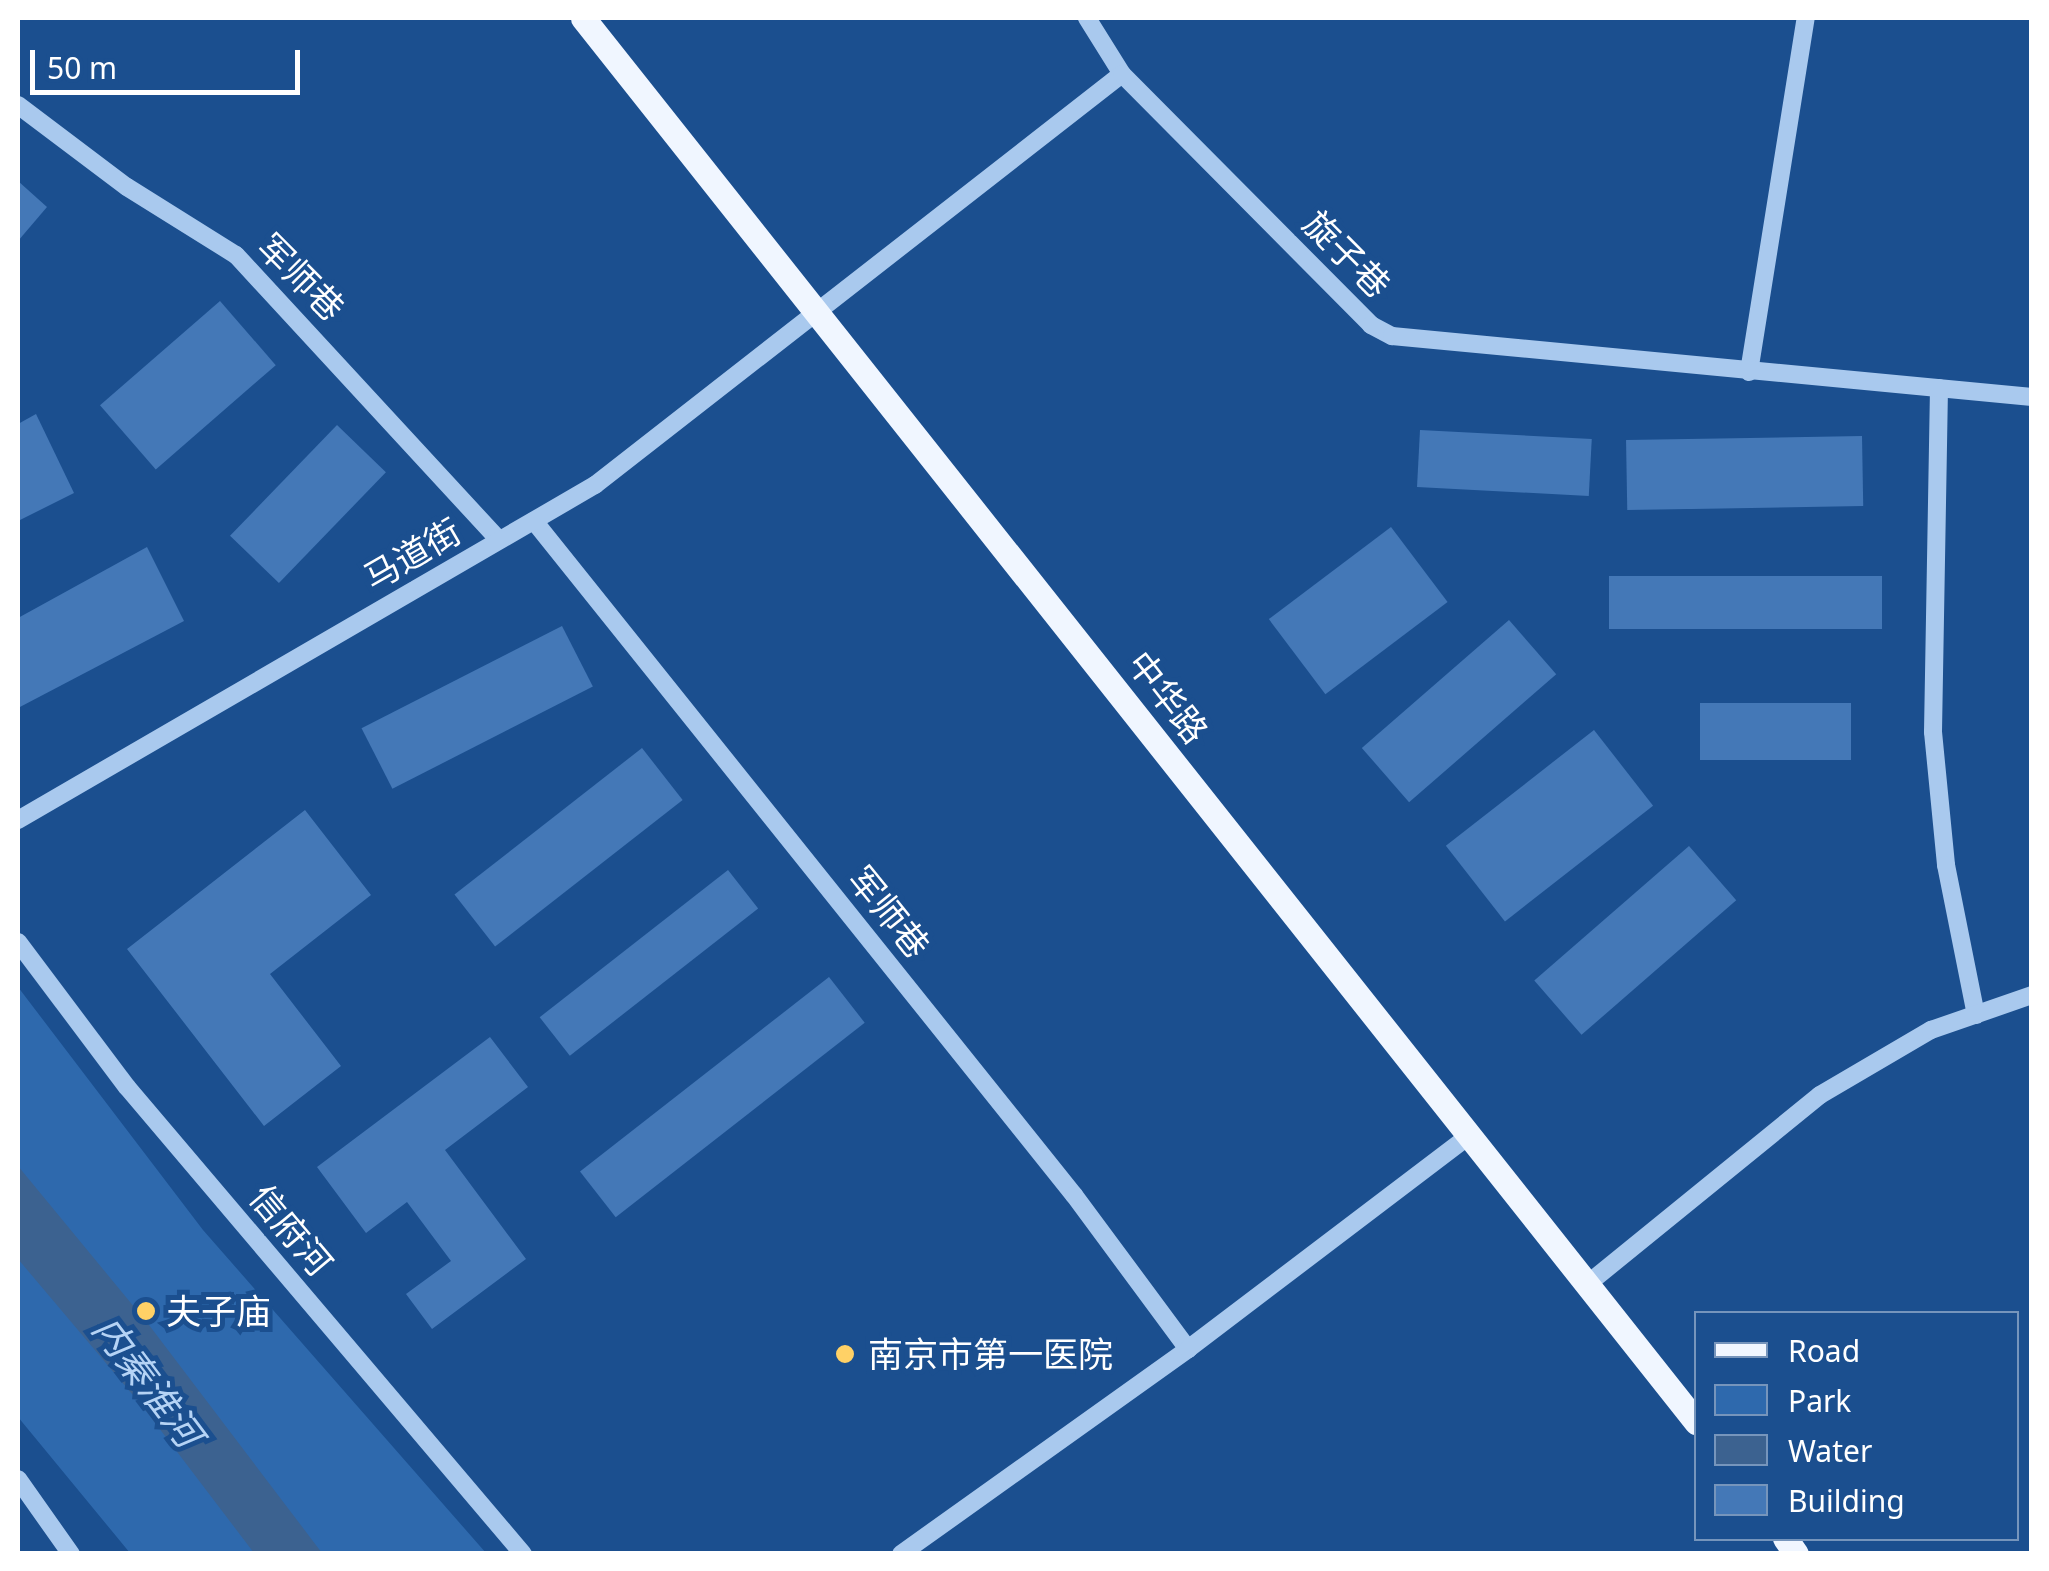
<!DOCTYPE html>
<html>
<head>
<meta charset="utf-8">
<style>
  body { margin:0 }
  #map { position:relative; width:2049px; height:1571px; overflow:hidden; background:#1b4f8f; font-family:"Noto Sans","Noto Sans SC",sans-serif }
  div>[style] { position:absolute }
  .green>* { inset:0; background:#2e69ad }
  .water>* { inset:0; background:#3c6290 }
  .building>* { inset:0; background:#4478b7; transform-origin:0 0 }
  .minor>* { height:18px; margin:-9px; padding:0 9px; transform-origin:9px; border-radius:9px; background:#a9c9ee }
  .major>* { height:25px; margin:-12.5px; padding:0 12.5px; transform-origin:12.5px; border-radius:12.5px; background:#f0f6ff }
  .dots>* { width:28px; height:28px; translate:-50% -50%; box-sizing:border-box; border:5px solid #1b4f8f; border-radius:50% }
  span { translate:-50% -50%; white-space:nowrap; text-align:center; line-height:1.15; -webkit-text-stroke:10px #1b4f8f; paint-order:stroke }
  .street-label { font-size:35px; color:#fff }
  .poi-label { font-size:35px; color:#fff }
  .left { translate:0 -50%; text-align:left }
  .water-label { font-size:38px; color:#b5d3f5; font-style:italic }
  .frame { position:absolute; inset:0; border:20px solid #fff; pointer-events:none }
  .legend { position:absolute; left:1694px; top:1311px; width:325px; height:230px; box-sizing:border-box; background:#1b4f8f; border:2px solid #7695bc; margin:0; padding:12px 18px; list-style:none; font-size:30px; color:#fff }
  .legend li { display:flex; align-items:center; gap:20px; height:50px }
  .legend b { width:50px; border:2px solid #7695bc }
  .scale { position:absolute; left:30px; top:50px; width:270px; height:45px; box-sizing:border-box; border:5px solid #fff; border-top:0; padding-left:12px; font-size:30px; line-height:35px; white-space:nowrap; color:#fff; -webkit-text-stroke:8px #1b4f8f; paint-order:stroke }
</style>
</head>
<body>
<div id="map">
  <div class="green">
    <i style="clip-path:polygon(18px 987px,203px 1230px,486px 1553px,130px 1553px,18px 1417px)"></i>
  </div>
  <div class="water">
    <i style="clip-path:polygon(18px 1166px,149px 1325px,322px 1553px,254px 1553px,143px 1407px,18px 1259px)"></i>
  </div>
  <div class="building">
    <i style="clip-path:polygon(18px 181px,47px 207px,18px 241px)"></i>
    <i style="left:220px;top:301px;width:85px;height:159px;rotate:49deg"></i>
    <i style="clip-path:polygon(36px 414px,74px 493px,18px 521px,18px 424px)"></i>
    <i style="left:337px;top:425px;width:68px;height:154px;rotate:44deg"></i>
    <i style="left:1420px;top:430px;width:172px;height:57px;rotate:3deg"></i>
    <i style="left:1862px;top:436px;width:70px;height:236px;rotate:89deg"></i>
    <i style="left:1391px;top:527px;width:94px;height:153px;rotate:53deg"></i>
    <i style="clip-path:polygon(147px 547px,184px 621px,18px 708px,18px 618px)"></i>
    <i style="left:1882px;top:576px;width:53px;height:273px;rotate:90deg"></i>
    <i style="left:1509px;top:620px;width:72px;height:195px;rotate:49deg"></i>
    <i style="left:562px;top:626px;width:68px;height:225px;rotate:63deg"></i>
    <i style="left:1851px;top:703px;width:57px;height:151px;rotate:90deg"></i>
    <i style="left:1594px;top:730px;width:96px;height:188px;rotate:52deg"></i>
    <i style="left:642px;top:748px;width:66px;height:238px;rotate:52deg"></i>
    <i style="clip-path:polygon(305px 810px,371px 895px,270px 974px,341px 1066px,264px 1126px,127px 949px)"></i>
    <i style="left:1689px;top:846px;width:72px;height:205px;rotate:49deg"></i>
    <i style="left:728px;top:870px;width:49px;height:239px;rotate:52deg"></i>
    <i style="left:829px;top:977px;width:58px;height:316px;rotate:52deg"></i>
    <i style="clip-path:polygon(490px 1037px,528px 1087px,445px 1150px,526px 1259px,432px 1329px,406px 1294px,451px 1261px,407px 1202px,366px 1233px,317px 1167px)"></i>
  </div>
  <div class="minor">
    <i style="left:1087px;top:18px;width:66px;rotate:58deg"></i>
    <i style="left:18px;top:105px;width:136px;rotate:37deg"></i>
    <i style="left:127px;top:187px;width:128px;rotate:32deg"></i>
    <i style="left:236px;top:255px;width:388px;rotate:47.3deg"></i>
    <i style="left:1749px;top:372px;width:359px;rotate:-80.9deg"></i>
    <i style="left:1939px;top:388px;width:344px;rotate:91deg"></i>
    <i style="left:1933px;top:732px;width:134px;rotate:84.4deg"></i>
    <i style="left:1946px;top:865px;width:153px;rotate:78.7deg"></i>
    <i style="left:534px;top:521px;width:864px;rotate:51.3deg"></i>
    <i style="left:1074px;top:1195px;width:192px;rotate:53.5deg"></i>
    <i style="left:18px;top:820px;width:667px;rotate:-30.14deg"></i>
    <i style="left:595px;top:485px;width:668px;rotate:-37.95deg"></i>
    <i style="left:1122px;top:74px;width:354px;rotate:45.2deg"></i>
    <i style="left:1371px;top:325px;width:24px;rotate:28deg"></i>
    <i style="left:1392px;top:336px;width:643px;rotate:5.44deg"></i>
    <i style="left:18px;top:942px;width:181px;rotate:53.1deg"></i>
    <i style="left:127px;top:1087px;width:612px;rotate:49.7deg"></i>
    <i style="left:1590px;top:1282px;width:296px;rotate:-39.1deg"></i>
    <i style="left:1820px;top:1095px;width:129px;rotate:-30.4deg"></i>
    <i style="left:1931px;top:1030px;width:107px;rotate:-19.1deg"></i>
    <i style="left:18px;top:1479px;width:92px;rotate:54.8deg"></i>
    <i style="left:901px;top:1554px;width:353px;rotate:-35.5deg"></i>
    <i style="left:1188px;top:1349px;width:355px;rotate:-37.2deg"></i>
  </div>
  <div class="major">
    <i style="left:583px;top:18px;width:1792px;rotate:51.59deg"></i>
    <i style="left:1785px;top:1538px;width:19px;rotate:55deg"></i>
  </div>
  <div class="dots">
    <i style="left:146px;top:1311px;background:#ffd166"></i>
    <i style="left:845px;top:1354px;background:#ffd166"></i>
  </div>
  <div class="street-label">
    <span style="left:1347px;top:254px;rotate:45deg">旋子巷</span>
    <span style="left:301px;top:277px;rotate:45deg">军师巷</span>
    <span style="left:412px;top:554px;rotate:-30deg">马道街</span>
    <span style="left:1168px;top:697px;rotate:52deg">中华路</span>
    <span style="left:889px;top:912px;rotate:51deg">军师巷</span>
    <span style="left:291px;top:1230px;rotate:50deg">信府河</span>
  </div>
  <div class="poi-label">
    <span class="left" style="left:166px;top:1311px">夫子庙</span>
    <span class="left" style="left:868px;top:1354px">南京市第一医院</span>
  </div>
  <div class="water-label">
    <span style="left:148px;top:1381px;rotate:53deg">内秦淮河</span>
  </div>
  <div class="frame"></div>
  <ul class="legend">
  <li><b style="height:12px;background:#f0f6ff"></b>Road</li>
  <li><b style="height:28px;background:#2e69ad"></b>Park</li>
  <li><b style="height:28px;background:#3c6290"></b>Water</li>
  <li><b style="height:28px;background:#4478b7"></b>Building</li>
  </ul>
  <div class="scale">50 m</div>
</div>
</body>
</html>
